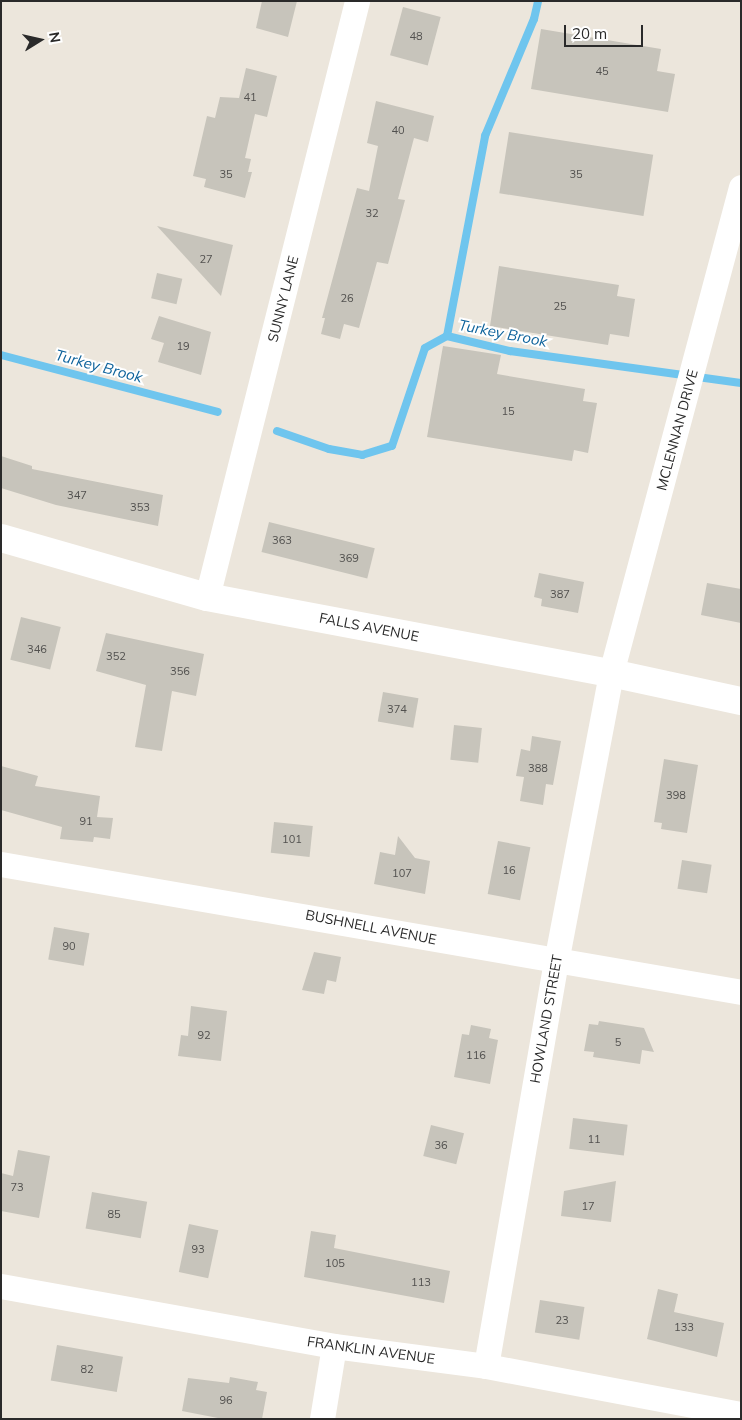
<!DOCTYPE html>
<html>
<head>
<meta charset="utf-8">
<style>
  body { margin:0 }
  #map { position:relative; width:742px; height:1420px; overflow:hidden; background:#ece6dc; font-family:Mulish,sans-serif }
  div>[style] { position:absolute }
  .stream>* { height:8px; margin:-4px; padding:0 4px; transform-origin:4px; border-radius:4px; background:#6fc5ee }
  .building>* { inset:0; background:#c7c4bb; transform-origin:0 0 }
  .street>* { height:25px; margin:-12.5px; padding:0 12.5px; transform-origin:12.5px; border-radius:12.5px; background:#fff }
  .secondary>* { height:28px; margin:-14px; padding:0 14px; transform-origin:14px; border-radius:14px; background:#fff }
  span { translate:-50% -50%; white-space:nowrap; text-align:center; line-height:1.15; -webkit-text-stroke:4px #fff; paint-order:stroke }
  .number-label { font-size:11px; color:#51504e }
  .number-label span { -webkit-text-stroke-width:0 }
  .street-label { font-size:14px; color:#2a2a2a }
  .water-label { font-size:15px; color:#0d629b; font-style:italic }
  .frame { position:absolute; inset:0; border:2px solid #2a2a2a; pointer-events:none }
  .north { position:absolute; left:15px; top:15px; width:50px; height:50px; -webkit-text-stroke:4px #fff; paint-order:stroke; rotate:80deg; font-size:14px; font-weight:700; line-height:20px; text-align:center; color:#2a2a2a }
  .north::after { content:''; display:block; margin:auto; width:18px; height:22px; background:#2a2a2a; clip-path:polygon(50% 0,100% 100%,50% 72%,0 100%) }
  .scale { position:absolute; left:564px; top:25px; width:79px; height:22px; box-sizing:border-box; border:2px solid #2a2a2a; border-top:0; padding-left:6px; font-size:15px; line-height:18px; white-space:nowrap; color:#2a2a2a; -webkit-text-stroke:4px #fff; paint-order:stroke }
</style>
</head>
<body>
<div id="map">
  <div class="stream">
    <i style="left:447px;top:336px;width:204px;rotate:-79.2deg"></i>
    <i style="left:485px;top:136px;width:127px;rotate:-67.3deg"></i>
    <i style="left:534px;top:19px;width:18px;rotate:-77deg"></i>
    <i style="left:1px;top:355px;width:224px;rotate:14.7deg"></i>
    <i style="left:277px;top:431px;width:55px;rotate:19.1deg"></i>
    <i style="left:329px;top:449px;width:34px;rotate:10deg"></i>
    <i style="left:362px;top:455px;width:31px;rotate:-17deg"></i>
    <i style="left:392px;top:446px;width:103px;rotate:-71.4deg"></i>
    <i style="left:425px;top:348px;width:25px;rotate:-29deg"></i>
    <i style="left:447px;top:336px;width:65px;rotate:13.4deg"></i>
    <i style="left:510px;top:351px;width:233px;rotate:7.9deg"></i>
  </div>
  <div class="building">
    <i style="clip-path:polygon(262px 1px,297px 1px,288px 37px,256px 28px)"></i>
    <i style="left:403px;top:7px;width:39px;height:50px;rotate:15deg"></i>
    <i style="clip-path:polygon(541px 29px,661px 49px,657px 71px,675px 74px,668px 112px,531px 89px)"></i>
    <i style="clip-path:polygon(246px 68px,277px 76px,267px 117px,255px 114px,245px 158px,251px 159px,248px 172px,252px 172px,245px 198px,204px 187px,206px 179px,193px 176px,207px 116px,215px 118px,220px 97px,239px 98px)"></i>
    <i style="clip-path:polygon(376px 101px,434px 116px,428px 142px,414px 138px,398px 199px,405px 200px,388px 264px,377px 262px,359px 328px,344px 324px,340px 339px,321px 334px,325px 318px,322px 318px,357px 188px,369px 191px,378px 146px,367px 143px)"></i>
    <i style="left:509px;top:132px;width:146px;height:62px;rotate:9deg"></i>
    <i style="clip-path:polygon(157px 226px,233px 245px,221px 296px)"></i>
    <i style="clip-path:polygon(499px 266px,619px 285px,617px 296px,635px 299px,629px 337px,610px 334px,608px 345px,490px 326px)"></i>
    <i style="left:157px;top:273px;width:26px;height:26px;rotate:13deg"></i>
    <i style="clip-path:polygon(159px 316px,211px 332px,201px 375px,158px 362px,164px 343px,151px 339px)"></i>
    <i style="clip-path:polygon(443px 346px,501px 355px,497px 374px,585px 389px,583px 401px,597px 403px,588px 453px,574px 450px,572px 461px,427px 437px)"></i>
    <i style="clip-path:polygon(1px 456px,32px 466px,32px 469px,163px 495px,158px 526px,56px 505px,1px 488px)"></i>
    <i style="left:269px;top:522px;width:109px;height:31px;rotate:14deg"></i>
    <i style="clip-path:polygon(539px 573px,584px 582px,578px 613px,541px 606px,542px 599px,534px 597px)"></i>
    <i style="clip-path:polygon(707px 583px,741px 589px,741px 623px,701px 615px)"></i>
    <i style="left:21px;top:617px;width:41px;height:44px;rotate:14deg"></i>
    <i style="clip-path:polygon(106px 633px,204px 654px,196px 696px,172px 691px,162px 751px,135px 747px,146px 685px,96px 671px)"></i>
    <i style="left:383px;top:692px;width:36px;height:30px;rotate:10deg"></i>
    <i style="left:454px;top:725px;width:28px;height:35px;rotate:6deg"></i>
    <i style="clip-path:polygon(532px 736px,561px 741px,553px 785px,546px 784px,543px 805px,520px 801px,524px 777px,516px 776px,521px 749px,530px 751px)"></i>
    <i style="clip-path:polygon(664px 759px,698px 765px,687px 833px,661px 829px,662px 823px,654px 822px)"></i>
    <i style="clip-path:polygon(1px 766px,38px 776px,35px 786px,100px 796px,97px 817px,113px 818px,110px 839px,94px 837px,93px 842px,60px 839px,62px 827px,1px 810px)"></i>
    <i style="left:274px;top:822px;width:39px;height:31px;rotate:6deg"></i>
    <i style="clip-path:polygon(398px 836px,415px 858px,430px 861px,425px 894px,374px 884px,380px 852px,395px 855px)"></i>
    <i style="left:498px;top:841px;width:33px;height:54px;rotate:11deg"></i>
    <i style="left:682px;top:860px;width:30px;height:29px;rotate:9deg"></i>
    <i style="left:54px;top:927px;width:36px;height:33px;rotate:10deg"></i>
    <i style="clip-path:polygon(314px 952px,341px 957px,336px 982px,327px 980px,324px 994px,302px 990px)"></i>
    <i style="clip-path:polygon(191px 1006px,227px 1011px,221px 1061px,178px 1056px,181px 1035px,188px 1036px)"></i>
    <i style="clip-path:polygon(599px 1021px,644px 1028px,654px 1052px,642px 1050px,640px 1064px,593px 1057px,594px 1052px,584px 1051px,589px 1024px,598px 1025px)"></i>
    <i style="clip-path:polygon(471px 1025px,491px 1029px,489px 1038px,498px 1040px,490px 1084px,454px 1077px,462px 1034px,469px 1035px)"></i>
    <i style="left:573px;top:1118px;width:55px;height:31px;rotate:7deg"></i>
    <i style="left:431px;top:1125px;width:34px;height:32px;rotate:14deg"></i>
    <i style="clip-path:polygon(18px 1150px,50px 1156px,39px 1218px,1px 1211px,1px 1173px,13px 1176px)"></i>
    <i style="clip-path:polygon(616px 1181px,611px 1222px,561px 1216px,564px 1191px)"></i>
    <i style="left:92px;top:1192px;width:56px;height:37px;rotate:10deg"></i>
    <i style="left:189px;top:1224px;width:30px;height:49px;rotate:12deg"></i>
    <i style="clip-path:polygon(311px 1231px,336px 1235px,334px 1248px,450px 1271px,444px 1303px,304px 1277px)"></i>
    <i style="clip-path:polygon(658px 1289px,678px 1294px,674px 1312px,724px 1323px,717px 1357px,647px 1339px)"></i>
    <i style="left:540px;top:1300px;width:45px;height:33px;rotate:9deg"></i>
    <i style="left:57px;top:1345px;width:67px;height:36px;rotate:10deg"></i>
    <i style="clip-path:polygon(230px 1377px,258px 1382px,256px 1390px,267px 1392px,262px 1419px,223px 1419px,182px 1411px,188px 1378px,229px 1383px)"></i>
  </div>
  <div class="street">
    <i style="left:207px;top:597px;width:615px;rotate:-75.87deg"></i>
    <i style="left:1px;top:864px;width:751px;rotate:9.81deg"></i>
    <i style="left:1px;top:1286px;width:338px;rotate:10.2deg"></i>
    <i style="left:334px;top:1346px;width:153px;rotate:7.5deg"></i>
    <i style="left:486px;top:1366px;width:259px;rotate:10.7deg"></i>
    <i style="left:486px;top:1366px;width:410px;rotate:-80.2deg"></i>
    <i style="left:556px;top:962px;width:294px;rotate:-79.2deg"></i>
    <i style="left:611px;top:673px;width:503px;rotate:-75.02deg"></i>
    <i style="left:322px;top:1419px;width:74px;rotate:-80.7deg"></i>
  </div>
  <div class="secondary">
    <i style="left:1px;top:538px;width:214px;rotate:16deg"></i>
    <i style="left:207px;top:597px;width:411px;rotate:10.7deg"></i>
    <i style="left:611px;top:673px;width:133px;rotate:12.2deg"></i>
  </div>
  <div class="number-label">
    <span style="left:416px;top:36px">48</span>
    <span style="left:602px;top:71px">45</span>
    <span style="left:250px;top:97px">41</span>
    <span style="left:398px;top:130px">40</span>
    <span style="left:226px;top:174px">35</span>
    <span style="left:576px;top:174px">35</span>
    <span style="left:372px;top:213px">32</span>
    <span style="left:206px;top:259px">27</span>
    <span style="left:347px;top:298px">26</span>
    <span style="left:560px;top:306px">25</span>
    <span style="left:183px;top:346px">19</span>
    <span style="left:508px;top:411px">15</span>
    <span style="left:77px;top:495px">347</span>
    <span style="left:140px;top:507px">353</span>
    <span style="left:282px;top:540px">363</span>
    <span style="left:349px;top:558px">369</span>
    <span style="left:560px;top:594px">387</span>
    <span style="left:37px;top:649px">346</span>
    <span style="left:116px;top:656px">352</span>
    <span style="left:180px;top:671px">356</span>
    <span style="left:397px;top:709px">374</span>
    <span style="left:538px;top:768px">388</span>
    <span style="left:676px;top:795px">398</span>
    <span style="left:86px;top:821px">91</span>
    <span style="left:292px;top:839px">101</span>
    <span style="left:509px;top:870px">16</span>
    <span style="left:402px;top:873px">107</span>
    <span style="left:69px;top:946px">90</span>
    <span style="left:204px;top:1035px">92</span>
    <span style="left:618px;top:1042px">5</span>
    <span style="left:476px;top:1055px">116</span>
    <span style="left:594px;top:1139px">11</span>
    <span style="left:441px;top:1145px">36</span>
    <span style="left:17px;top:1187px">73</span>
    <span style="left:588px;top:1206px">17</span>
    <span style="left:114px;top:1214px">85</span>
    <span style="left:198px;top:1249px">93</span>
    <span style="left:335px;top:1263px">105</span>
    <span style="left:421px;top:1282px">113</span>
    <span style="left:562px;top:1320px">23</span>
    <span style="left:684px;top:1327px">133</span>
    <span style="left:87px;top:1369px">82</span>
    <span style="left:226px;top:1400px">96</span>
  </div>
  <div class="street-label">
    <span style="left:283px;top:299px;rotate:-76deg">SUNNY LANE</span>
    <span style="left:677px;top:430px;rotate:-75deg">MCLENNAN DRIVE</span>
    <span style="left:369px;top:627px;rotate:11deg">FALLS AVENUE</span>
    <span style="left:371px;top:927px;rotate:11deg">BUSHNELL AVENUE</span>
    <span style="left:546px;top:1019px;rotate:-80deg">HOWLAND STREET</span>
    <span style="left:371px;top:1350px;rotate:8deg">FRANKLIN AVENUE</span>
  </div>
  <div class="water-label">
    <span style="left:503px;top:333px;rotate:11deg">Turkey Brook</span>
    <span style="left:99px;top:366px;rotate:15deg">Turkey Brook</span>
  </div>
  <div class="frame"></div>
  <div class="north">N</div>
  <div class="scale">20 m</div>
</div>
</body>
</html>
